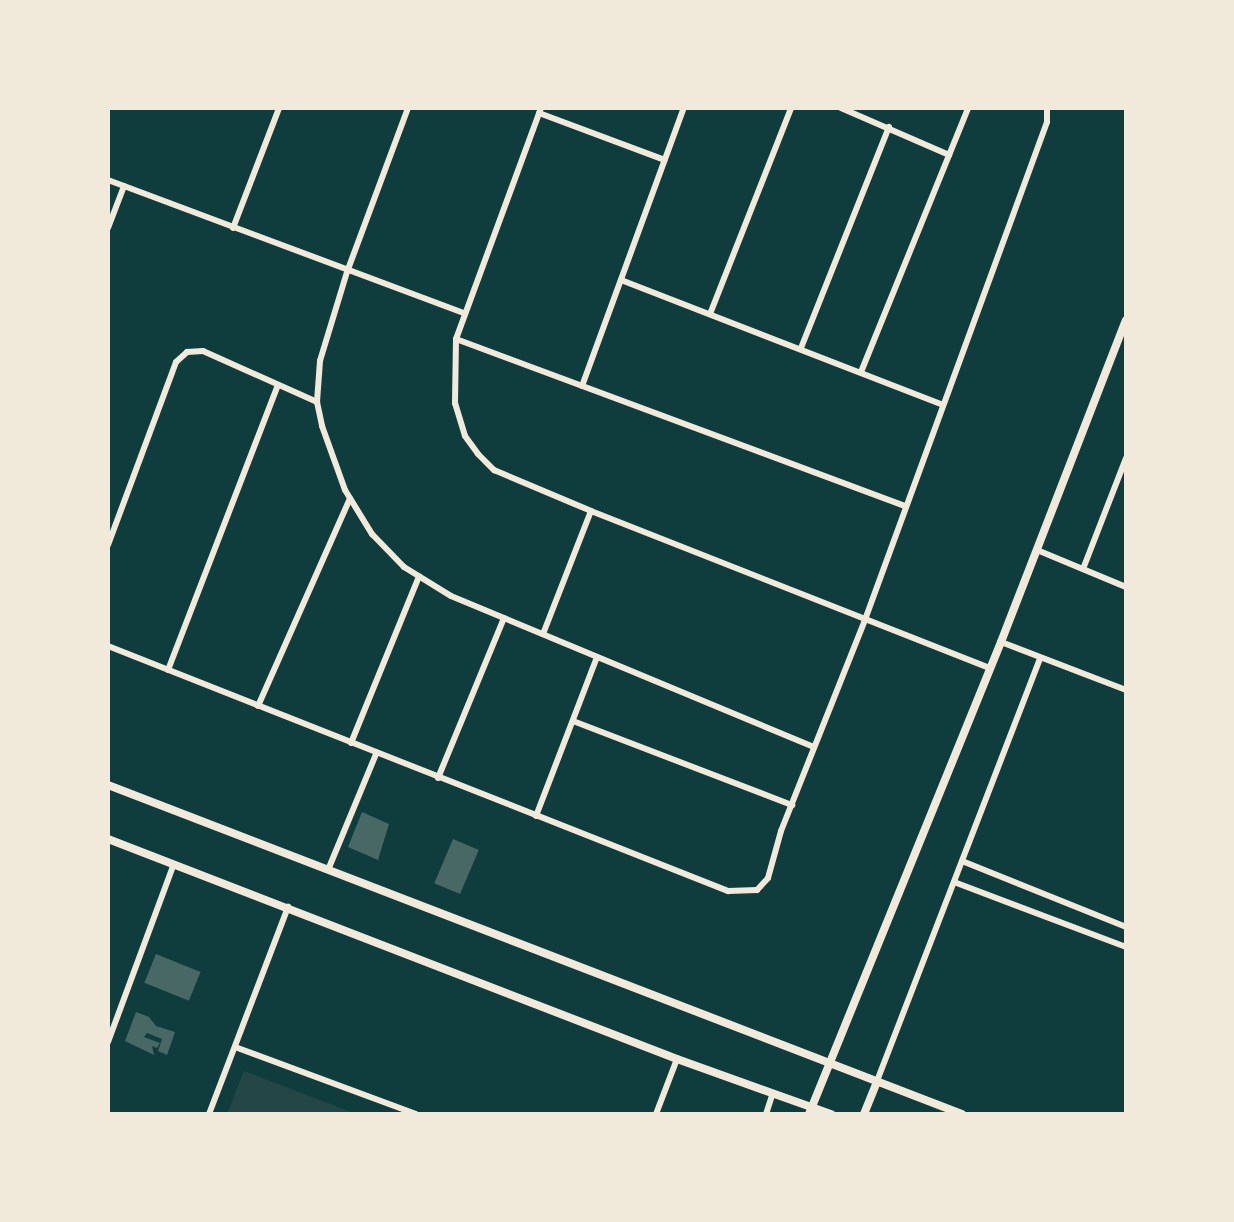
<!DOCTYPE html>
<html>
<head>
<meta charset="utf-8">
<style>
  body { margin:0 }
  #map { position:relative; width:1234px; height:1222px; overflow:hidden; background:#0f3d3e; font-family:Helvetica,sans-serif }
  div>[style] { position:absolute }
  .green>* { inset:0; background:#244646 }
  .building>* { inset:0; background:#486865; transform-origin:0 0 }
  .minor>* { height:6px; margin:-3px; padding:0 3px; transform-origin:3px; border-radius:3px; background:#f1e9da }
  .tertiary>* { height:8px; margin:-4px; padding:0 4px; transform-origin:4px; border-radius:4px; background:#f1e9da }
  span { translate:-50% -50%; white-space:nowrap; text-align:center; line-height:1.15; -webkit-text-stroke:6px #f1e9da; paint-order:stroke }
  .frame { position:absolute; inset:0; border:110px solid #f1e9da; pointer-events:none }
</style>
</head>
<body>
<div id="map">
  <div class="green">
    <i style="clip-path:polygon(244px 1071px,356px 1114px,227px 1114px)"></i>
  </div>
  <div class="building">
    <i style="clip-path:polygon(362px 812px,389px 824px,378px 860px,348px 847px)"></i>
    <i style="left:453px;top:839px;width:28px;height:48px;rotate:23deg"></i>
    <i style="left:156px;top:954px;width:48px;height:31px;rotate:22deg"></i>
    <i style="clip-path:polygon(136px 1012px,149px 1017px,156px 1026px,175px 1032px,167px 1055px,158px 1051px,162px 1039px,147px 1033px,144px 1037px,160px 1043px,157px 1048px,152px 1046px,154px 1055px,125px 1041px)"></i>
  </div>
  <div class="minor">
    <i style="left:408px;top:108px;width:175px;rotate:110.4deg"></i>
    <i style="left:347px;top:272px;width:93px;rotate:106.9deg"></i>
    <i style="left:320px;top:361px;width:41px;rotate:94.2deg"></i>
    <i style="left:317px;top:402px;width:25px;rotate:78deg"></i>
    <i style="left:322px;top:426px;width:68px;rotate:70.2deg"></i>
    <i style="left:345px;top:490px;width:52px;rotate:58.5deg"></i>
    <i style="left:372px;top:534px;width:46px;rotate:45.9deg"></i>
    <i style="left:404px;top:567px;width:55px;rotate:31.7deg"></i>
    <i style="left:451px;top:596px;width:393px;rotate:22.6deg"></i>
    <i style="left:541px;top:108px;width:246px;rotate:110.2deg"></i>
    <i style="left:456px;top:339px;width:64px;rotate:90.9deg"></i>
    <i style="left:455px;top:403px;width:34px;rotate:73deg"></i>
    <i style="left:465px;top:436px;width:22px;rotate:54deg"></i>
    <i style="left:478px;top:454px;width:23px;rotate:45deg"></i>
    <i style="left:494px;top:470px;width:105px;rotate:22.9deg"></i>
    <i style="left:591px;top:511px;width:428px;rotate:21.5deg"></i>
    <i style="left:841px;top:108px;width:118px;rotate:23.5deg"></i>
    <i style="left:539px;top:113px;width:134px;rotate:20.5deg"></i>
    <i style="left:108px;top:180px;width:379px;rotate:20.5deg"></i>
    <i style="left:108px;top:228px;width:45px;rotate:-69.1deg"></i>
    <i style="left:233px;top:228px;width:129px;rotate:-69deg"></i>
    <i style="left:621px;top:280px;width:345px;rotate:21.2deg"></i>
    <i style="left:710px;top:314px;width:221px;rotate:-68.5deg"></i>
    <i style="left:456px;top:339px;width:480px;rotate:20.4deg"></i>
    <i style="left:801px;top:348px;width:238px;rotate:-68.3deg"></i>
    <i style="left:861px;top:372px;width:285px;rotate:-67.9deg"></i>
    <i style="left:582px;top:386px;width:296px;rotate:-69.9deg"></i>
    <i style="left:108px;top:545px;width:195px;rotate:-69.6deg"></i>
    <i style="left:176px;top:362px;width:15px;rotate:-42deg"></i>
    <i style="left:187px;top:352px;width:16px;rotate:-4deg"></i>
    <i style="left:203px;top:351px;width:125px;rotate:24.1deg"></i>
    <i style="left:1037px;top:550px;width:96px;rotate:22.6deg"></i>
    <i style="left:1083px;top:569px;width:119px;rotate:-68.8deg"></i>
    <i style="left:543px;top:634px;width:132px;rotate:-68.7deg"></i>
    <i style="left:1001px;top:642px;width:134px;rotate:21deg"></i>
    <i style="left:108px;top:646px;width:667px;rotate:21.56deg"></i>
    <i style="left:728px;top:891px;width:29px;rotate:-2deg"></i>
    <i style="left:757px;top:890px;width:16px;rotate:-47deg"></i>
    <i style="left:768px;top:878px;width:49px;rotate:-74.5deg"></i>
    <i style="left:781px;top:831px;width:230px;rotate:-68.3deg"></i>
    <i style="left:866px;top:617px;width:527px;rotate:-69.91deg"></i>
    <i style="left:1047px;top:122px;width:14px;rotate:-90deg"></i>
    <i style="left:168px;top:670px;width:305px;rotate:-68.9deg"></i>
    <i style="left:258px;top:706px;width:227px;rotate:-66.1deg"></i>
    <i style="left:573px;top:721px;width:235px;rotate:21deg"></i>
    <i style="left:351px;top:743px;width:180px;rotate:-67.8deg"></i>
    <i style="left:438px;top:778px;width:173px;rotate:-67.6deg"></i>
    <i style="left:536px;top:816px;width:170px;rotate:-69deg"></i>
    <i style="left:962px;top:861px;width:177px;rotate:21.9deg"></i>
    <i style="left:328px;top:870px;width:126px;rotate:-67.5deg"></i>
    <i style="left:954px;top:882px;width:184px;rotate:20.7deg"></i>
    <i style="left:108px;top:1042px;width:190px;rotate:-69.7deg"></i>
    <i style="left:235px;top:1047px;width:193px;rotate:20.3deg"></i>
    <i style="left:877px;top:1081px;width:453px;rotate:-68.9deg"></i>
    <i style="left:209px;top:1114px;width:222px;rotate:-69.1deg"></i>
    <i style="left:656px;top:1114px;width:59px;rotate:-69.1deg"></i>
    <i style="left:766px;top:1114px;width:22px;rotate:-72deg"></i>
  </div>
  <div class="tertiary">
    <i style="left:108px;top:785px;width:915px;rotate:21.07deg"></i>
    <i style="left:108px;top:839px;width:610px;rotate:21.14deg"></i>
    <i style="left:677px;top:1059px;width:164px;rotate:19.7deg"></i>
    <i style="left:809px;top:1114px;width:510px;rotate:-67.86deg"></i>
    <i style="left:1001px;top:642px;width:345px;rotate:-68.8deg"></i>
    <i style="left:864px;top:1114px;width:35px;rotate:-68deg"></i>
  </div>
  <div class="frame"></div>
</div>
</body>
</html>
